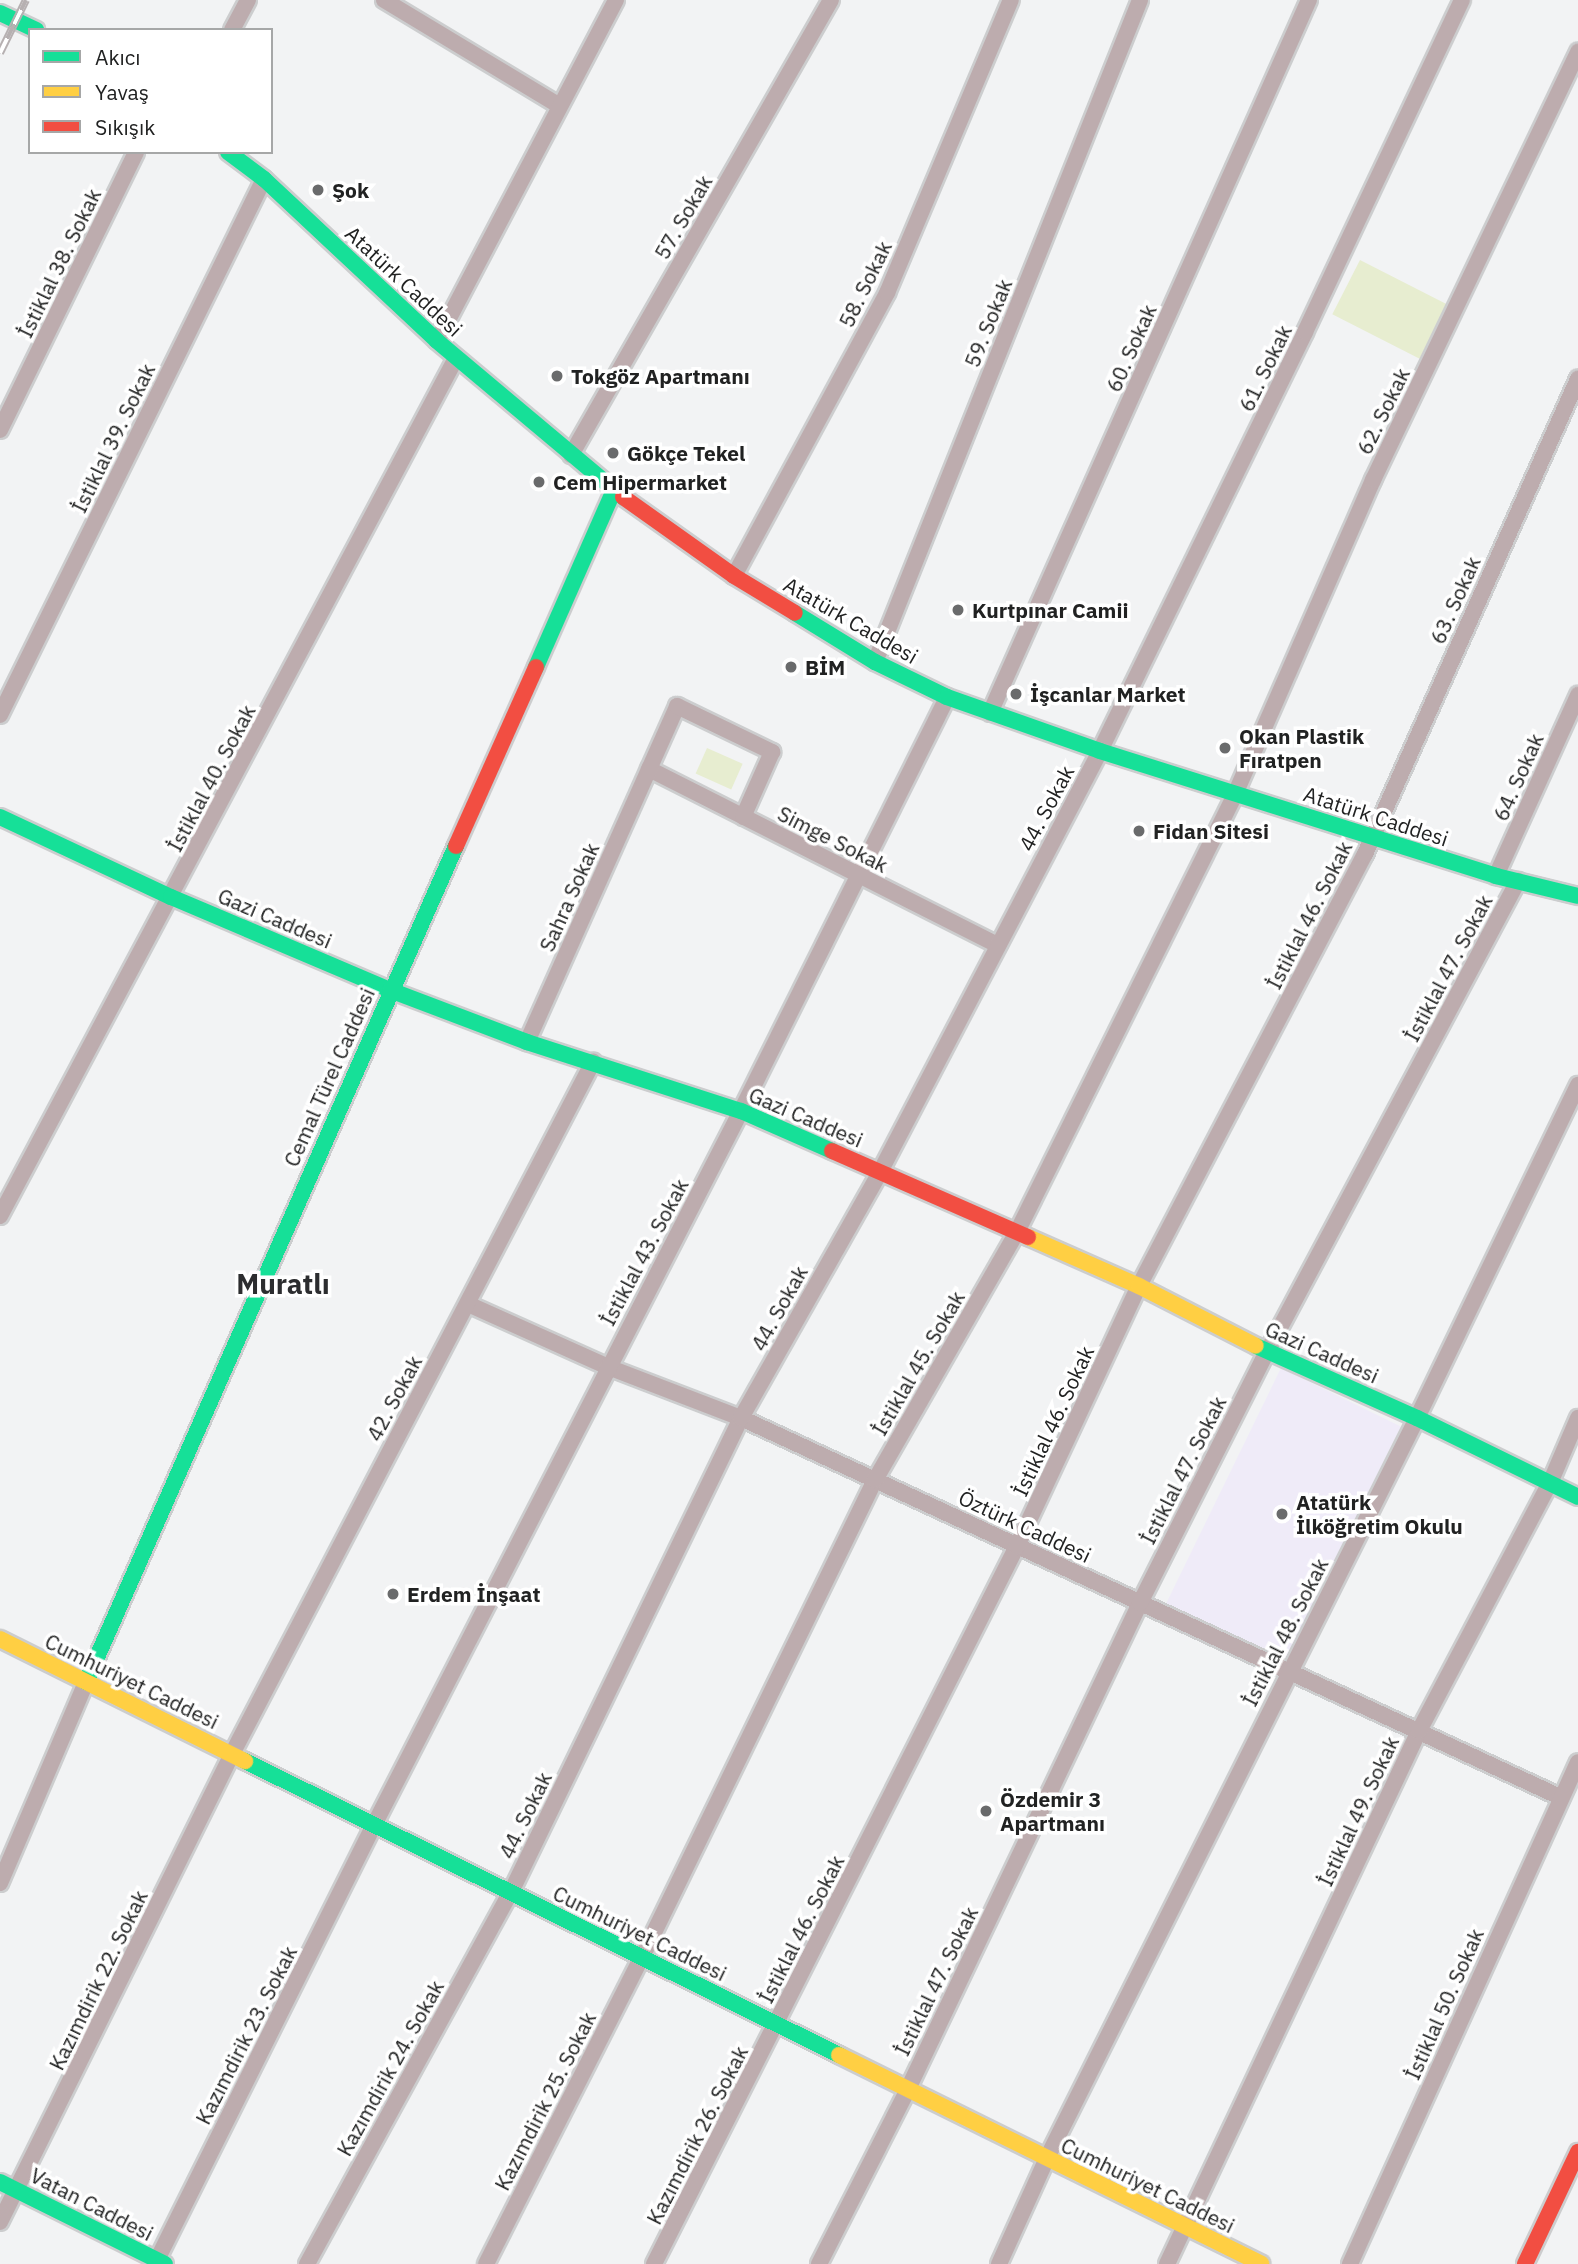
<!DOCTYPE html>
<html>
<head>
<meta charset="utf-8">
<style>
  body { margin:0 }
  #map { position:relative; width:1578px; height:2264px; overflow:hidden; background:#f2f3f4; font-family:"IBM Plex Sans",sans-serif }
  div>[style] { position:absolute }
  .education>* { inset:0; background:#efebf8; transform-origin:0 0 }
  .green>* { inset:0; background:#e7edd0; transform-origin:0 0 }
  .roads { filter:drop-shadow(2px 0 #cccdce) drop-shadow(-2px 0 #cccdce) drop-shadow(0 2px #cccdce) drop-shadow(0 -2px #cccdce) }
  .street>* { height:16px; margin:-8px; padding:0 8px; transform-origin:8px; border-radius:8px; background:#bdacae }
  .fast>* { height:16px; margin:-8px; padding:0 8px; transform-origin:8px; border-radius:8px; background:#16e098 }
  .slow>* { height:16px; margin:-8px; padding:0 8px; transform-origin:8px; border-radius:8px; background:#ffcf43 }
  .jam>* { height:16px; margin:-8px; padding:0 8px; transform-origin:8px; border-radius:8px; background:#f24e42 }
  .rail>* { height:8px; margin-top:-4px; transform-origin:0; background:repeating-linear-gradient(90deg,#fff 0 16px,#b6b0b1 0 32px); box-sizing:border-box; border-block:2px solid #b6b0b1 }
  .dots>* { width:19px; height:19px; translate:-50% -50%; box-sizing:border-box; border:4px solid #fff; border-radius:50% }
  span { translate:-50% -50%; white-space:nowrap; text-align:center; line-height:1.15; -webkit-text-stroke:7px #fff; paint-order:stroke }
  .poi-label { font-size:21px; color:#212222; font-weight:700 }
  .left { translate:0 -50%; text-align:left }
  .street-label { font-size:21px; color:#212222 }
  .district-label { font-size:28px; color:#2c2d2f; font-weight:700 }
  .legend { position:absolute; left:28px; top:28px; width:245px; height:126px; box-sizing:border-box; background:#fff; border:2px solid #a6a7a7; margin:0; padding:9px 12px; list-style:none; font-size:21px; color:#212222 }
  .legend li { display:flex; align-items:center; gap:14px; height:35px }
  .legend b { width:35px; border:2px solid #a6a7a7 }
</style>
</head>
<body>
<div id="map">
  <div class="education">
    <i style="left:1281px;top:1368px;width:135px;height:264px;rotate:26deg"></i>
  </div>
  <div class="green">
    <i style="left:1360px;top:260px;width:98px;height:61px;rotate:27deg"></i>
    <i style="left:707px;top:748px;width:39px;height:28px;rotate:24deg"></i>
  </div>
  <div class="roads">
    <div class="street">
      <i style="left:384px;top:0;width:205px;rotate:31.1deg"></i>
      <i style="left:232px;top:30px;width:34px;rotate:-62deg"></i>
      <i style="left:437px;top:341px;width:385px;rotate:-62.3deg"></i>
      <i style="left:0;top:430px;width:309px;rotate:-63.9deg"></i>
      <i style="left:571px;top:455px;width:524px;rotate:-60.26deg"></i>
      <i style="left:734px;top:576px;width:322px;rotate:-61.6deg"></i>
      <i style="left:887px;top:293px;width:318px;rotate:-67.1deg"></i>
      <i style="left:875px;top:662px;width:713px;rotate:-68.18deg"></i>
      <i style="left:990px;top:713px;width:781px;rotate:-65.9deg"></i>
      <i style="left:0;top:715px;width:597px;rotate:-63.78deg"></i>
      <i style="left:649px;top:769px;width:391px;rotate:26.8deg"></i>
      <i style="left:1496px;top:876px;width:199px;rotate:-65.6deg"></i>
      <i style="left:527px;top:1042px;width:368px;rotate:-65.9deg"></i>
      <i style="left:677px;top:706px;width:106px;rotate:25.8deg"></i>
      <i style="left:772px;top:752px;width:71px;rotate:114deg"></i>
      <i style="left:0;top:1216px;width:972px;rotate:-62.01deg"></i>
      <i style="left:468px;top:1304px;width:154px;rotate:24.2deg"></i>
      <i style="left:608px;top:1367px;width:142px;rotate:21deg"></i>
      <i style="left:741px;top:1418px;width:902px;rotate:24.83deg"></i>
      <i style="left:0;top:1883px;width:219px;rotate:-66.8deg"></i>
      <i style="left:0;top:2222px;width:522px;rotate:-63.63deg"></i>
      <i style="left:232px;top:1754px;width:781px;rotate:-62.45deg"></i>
      <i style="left:155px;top:2264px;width:491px;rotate:-63.5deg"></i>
      <i style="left:374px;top:1825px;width:803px;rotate:-62.8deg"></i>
      <i style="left:741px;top:1111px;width:462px;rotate:-63.5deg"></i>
      <i style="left:307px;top:2264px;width:424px;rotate:-61.3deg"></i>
      <i style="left:511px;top:1892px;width:527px;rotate:-64.12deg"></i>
      <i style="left:741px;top:1418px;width:283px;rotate:-60.5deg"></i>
      <i style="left:880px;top:1172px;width:475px;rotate:-62.4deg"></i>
      <i style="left:1100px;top:751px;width:466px;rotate:-63.9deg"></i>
      <i style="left:1305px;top:332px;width:367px;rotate:-64.7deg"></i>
      <i style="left:486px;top:2264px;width:344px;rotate:-63.1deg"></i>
      <i style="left:642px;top:1957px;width:531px;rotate:-63.97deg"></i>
      <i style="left:875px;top:1480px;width:286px;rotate:-60.2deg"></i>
      <i style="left:1017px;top:1232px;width:491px;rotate:-63.5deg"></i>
      <i style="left:1236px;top:792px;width:341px;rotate:-66.3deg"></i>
      <i style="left:1373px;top:480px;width:475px;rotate:-64.4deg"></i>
      <i style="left:654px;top:2264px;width:805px;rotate:-63.18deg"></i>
      <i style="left:1017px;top:1546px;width:287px;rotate:-64.9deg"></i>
      <i style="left:1139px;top:1286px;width:488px;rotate:-62.4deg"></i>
      <i style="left:1365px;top:854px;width:521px;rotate:-65.85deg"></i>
      <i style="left:819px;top:2264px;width:196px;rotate:-63deg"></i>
      <i style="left:908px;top:2089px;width:539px;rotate:-64.48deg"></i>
      <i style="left:1140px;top:1603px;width:281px;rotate:-63.2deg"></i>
      <i style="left:1267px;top:1352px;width:534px;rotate:-61.95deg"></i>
      <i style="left:999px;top:2264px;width:116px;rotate:-65.6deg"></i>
      <i style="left:1047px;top:2158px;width:827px;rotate:-63.43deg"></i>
      <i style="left:1417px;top:1418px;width:370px;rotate:-64.2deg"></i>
      <i style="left:1167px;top:2264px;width:590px;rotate:-64.7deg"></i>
      <i style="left:1419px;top:1731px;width:280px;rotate:-62.2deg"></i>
      <i style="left:1550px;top:1483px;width:71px;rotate:-66.7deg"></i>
      <i style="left:1350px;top:2264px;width:551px;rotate:-65.57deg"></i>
    </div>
    <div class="fast">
      <i style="left:0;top:13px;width:40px;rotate:25deg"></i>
      <i style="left:228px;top:152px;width:45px;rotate:36.9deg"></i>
      <i style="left:264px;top:179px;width:237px;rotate:43.1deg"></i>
      <i style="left:437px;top:341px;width:243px;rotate:40deg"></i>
      <i style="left:795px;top:613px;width:94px;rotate:31.5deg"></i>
      <i style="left:875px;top:662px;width:80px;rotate:25.9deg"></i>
      <i style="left:947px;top:697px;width:162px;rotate:19.4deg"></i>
      <i style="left:1100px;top:751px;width:415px;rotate:17.5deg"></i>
      <i style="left:1496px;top:876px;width:84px;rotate:13.7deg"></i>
      <i style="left:536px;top:667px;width:193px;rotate:-66.2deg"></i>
      <i style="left:0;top:817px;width:189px;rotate:25.1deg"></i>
      <i style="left:171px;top:897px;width:238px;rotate:23deg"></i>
      <i style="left:390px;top:990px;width:147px;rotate:20.8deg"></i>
      <i style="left:527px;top:1042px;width:225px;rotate:17.9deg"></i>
      <i style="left:741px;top:1111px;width:99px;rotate:23.7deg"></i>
      <i style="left:1256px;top:1346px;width:176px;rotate:24.1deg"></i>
      <i style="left:1417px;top:1418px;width:179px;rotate:26.1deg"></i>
      <i style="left:86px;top:1682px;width:914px;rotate:-66.13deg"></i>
      <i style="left:245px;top:1761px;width:663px;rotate:26.33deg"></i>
      <i style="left:0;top:2182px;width:184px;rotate:26.4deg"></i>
    </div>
    <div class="slow">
      <i style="left:1028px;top:1237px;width:121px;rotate:23.8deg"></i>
      <i style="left:1139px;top:1286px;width:131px;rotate:27.1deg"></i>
      <i style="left:0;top:1639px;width:274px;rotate:26.5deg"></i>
      <i style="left:839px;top:2055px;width:471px;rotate:26.3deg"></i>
    </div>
    <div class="jam">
      <i style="left:623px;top:497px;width:136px;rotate:35.4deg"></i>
      <i style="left:734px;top:576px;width:71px;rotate:31.2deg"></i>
      <i style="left:456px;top:846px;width:196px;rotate:-65.9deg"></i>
      <i style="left:832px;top:1151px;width:214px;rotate:23.7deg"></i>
      <i style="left:1525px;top:2264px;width:124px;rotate:-64.7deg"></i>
    </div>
  </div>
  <div class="rail">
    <i style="left:0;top:53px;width:59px;rotate:-63.9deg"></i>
  </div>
  <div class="dots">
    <i style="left:318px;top:190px;background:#6a6b6c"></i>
    <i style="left:557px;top:376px;background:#6a6b6c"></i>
    <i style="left:613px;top:453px;background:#6a6b6c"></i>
    <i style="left:539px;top:482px;background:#6a6b6c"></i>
    <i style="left:958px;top:610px;background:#6a6b6c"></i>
    <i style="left:791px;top:667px;background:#6a6b6c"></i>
    <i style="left:1016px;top:694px;background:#6a6b6c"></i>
    <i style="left:1225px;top:748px;background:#6a6b6c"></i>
    <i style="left:1139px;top:831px;background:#6a6b6c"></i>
    <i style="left:1282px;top:1514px;background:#6a6b6c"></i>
    <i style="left:393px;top:1594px;background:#6a6b6c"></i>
    <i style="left:986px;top:1811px;background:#6a6b6c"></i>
  </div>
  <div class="poi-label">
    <span class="left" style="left:332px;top:190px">Şok</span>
    <span class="left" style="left:571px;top:376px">Tokgöz Apartmanı</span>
    <span class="left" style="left:627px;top:453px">Gökçe Tekel</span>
    <span class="left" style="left:553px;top:482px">Cem Hipermarket</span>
    <span class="left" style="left:972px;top:610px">Kurtpınar Camii</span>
    <span class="left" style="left:805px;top:667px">BİM</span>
    <span class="left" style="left:1030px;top:694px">İşcanlar Market</span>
    <span class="left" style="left:1239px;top:748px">Okan Plastik<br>Fıratpen</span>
    <span class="left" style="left:1153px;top:831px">Fidan Sitesi</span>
    <span class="left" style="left:1296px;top:1514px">Atatürk<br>İlköğretim Okulu</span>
    <span class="left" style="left:407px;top:1594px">Erdem İnşaat</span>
    <span class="left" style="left:1000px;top:1811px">Özdemir 3<br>Apartmanı</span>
  </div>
  <div class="street-label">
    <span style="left:683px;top:217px;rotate:-60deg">57. Sokak</span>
    <span style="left:59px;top:263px;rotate:-64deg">İstiklal 38. Sokak</span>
    <span style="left:404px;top:281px;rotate:43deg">Atatürk Caddesi</span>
    <span style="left:865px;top:284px;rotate:-64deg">58. Sokak</span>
    <span style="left:988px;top:323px;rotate:-68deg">59. Sokak</span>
    <span style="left:1131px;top:348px;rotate:-66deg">60. Sokak</span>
    <span style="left:1265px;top:368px;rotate:-64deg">61. Sokak</span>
    <span style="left:1383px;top:411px;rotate:-64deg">62. Sokak</span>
    <span style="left:113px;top:438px;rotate:-64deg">İstiklal 39. Sokak</span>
    <span style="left:1455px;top:600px;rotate:-66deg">63. Sokak</span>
    <span style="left:851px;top:620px;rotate:30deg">Atatürk Caddesi</span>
    <span style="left:1518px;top:777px;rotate:-66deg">64. Sokak</span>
    <span style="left:211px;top:778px;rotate:-62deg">İstiklal 40. Sokak</span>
    <span style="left:1046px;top:808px;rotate:-62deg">44. Sokak</span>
    <span style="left:1376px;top:816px;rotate:18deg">Atatürk Caddesi</span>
    <span style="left:833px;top:839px;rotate:27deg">Simge Sokak</span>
    <span style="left:569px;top:897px;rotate:-66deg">Sahra Sokak</span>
    <span style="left:1309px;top:915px;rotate:-63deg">İstiklal 46. Sokak</span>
    <span style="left:275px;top:918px;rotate:23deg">Gazi Caddesi</span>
    <span style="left:1448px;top:968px;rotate:-62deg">İstiklal 47. Sokak</span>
    <span style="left:329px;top:1077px;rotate:-66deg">Cemal Türel Caddesi</span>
    <span style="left:806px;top:1117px;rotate:23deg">Gazi Caddesi</span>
    <span style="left:644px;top:1252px;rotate:-62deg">İstiklal 43. Sokak</span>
    <span style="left:779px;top:1308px;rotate:-61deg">44. Sokak</span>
    <span style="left:1322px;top:1352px;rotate:24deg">Gazi Caddesi</span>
    <span style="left:918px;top:1363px;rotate:-60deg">İstiklal 45. Sokak</span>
    <span style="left:394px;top:1398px;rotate:-62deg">42. Sokak</span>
    <span style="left:1053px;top:1421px;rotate:-65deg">İstiklal 46. Sokak</span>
    <span style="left:1183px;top:1470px;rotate:-63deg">İstiklal 47. Sokak</span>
    <span style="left:1025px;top:1526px;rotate:25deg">Öztürk Caddesi</span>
    <span style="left:1285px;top:1632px;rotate:-63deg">İstiklal 48. Sokak</span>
    <span style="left:132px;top:1681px;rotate:26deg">Cumhuriyet Caddesi</span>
    <span style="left:1358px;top:1811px;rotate:-65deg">İstiklal 49. Sokak</span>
    <span style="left:525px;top:1815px;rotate:-64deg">44. Sokak</span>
    <span style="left:801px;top:1929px;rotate:-63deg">İstiklal 46. Sokak</span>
    <span style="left:640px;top:1933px;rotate:26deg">Cumhuriyet Caddesi</span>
    <span style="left:98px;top:1980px;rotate:-64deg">Kazımdirik 22. Sokak</span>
    <span style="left:936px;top:1981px;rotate:-64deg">İstiklal 47. Sokak</span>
    <span style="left:1444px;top:2004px;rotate:-66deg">İstiklal 50. Sokak</span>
    <span style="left:246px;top:2035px;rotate:-63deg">Kazımdirik 23. Sokak</span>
    <span style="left:390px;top:2068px;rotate:-61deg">Kazımdirik 24. Sokak</span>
    <span style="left:545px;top:2101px;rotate:-63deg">Kazımdirik 25. Sokak</span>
    <span style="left:697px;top:2135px;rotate:-63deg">Kazımdirik 26. Sokak</span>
    <span style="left:1148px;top:2185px;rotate:26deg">Cumhuriyet Caddesi</span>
    <span style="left:92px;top:2204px;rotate:27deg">Vatan Caddesi</span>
  </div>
  <div class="district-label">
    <span style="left:283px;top:1284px">Muratlı</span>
  </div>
  <ul class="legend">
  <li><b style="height:9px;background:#16e098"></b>Akıcı</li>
  <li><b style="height:9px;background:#ffcf43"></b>Yavaş</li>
  <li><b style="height:9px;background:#f24e42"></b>Sıkışık</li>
  </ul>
</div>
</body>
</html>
